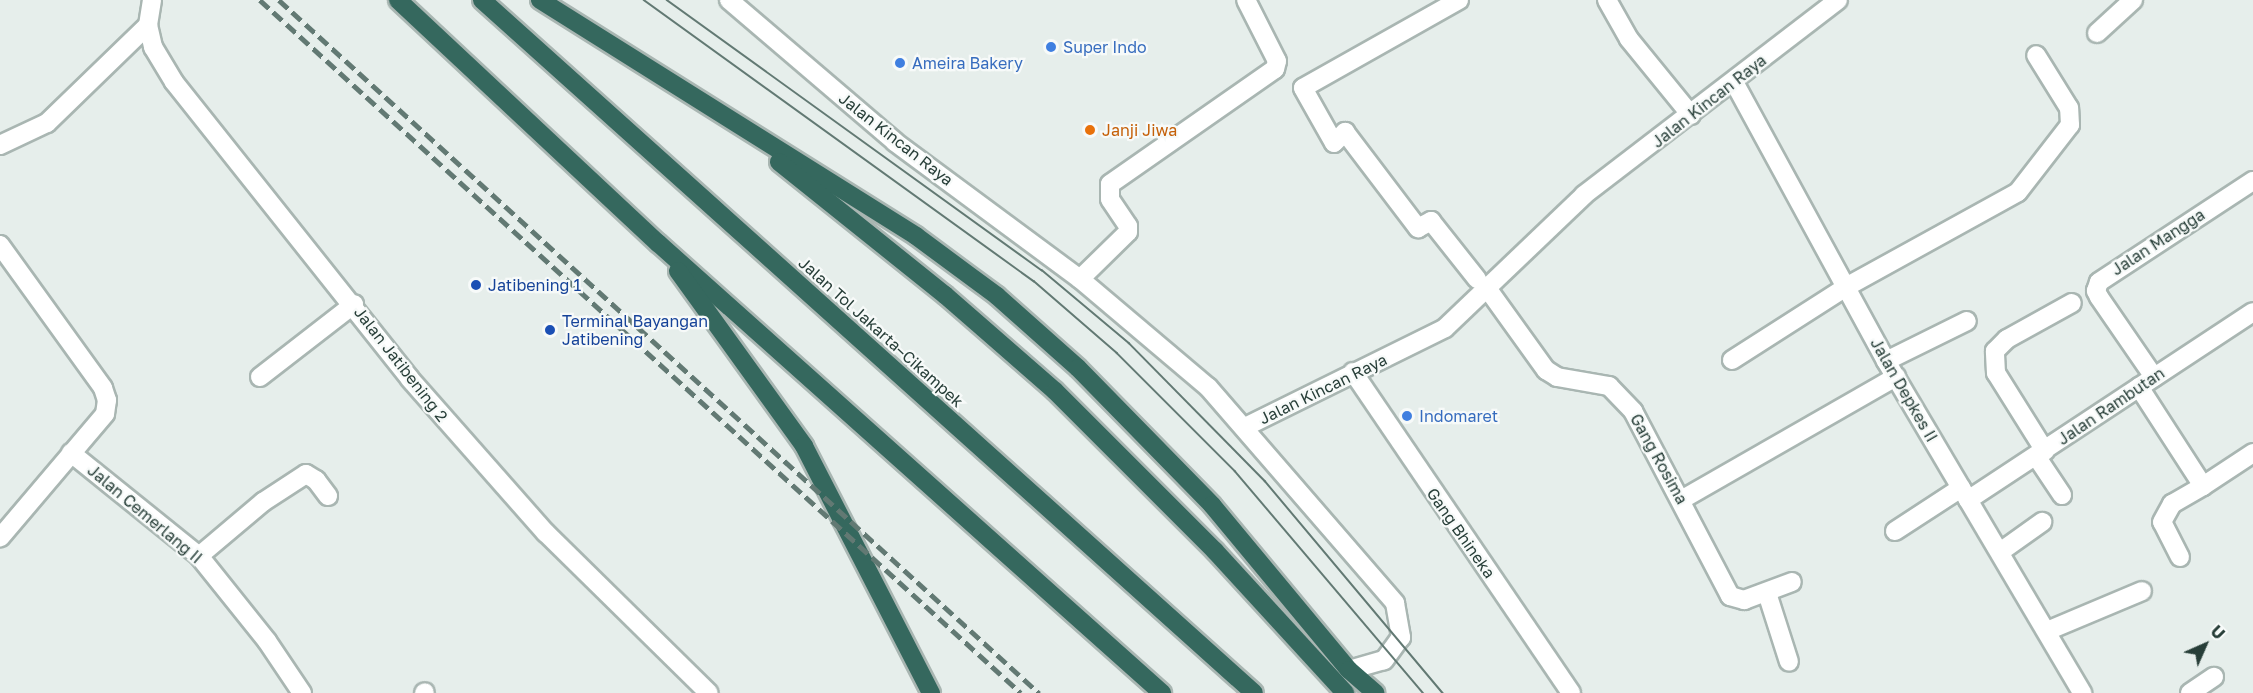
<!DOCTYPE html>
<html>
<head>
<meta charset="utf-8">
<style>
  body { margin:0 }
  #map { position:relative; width:2253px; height:693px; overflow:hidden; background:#e6eeeb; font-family:"Golos Text",sans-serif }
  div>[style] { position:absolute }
  .roads { filter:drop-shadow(2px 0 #a9b6b2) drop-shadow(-2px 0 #a9b6b2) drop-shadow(0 2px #a9b6b2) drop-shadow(0 -2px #a9b6b2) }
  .street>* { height:18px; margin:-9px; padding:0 9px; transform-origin:9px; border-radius:9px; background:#fff }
  .secondary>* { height:18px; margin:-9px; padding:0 9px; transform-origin:9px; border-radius:9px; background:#fff }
  .highway>* { height:18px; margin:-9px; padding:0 9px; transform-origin:9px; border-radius:9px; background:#35685e }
  .tram>* { height:1.5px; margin:-0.75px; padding:0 0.75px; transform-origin:0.75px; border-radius:0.75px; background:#627973 }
  .rail>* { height:4.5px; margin-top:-2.25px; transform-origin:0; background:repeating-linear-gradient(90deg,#627973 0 12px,transparent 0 18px) }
  .dots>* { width:16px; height:16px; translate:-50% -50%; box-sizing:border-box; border:3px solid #f7faf9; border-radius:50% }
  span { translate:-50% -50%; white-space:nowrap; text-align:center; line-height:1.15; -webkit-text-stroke:4.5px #f7faf9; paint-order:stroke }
  .shop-label { font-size:16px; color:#366cbe }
  .left { translate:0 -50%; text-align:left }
  .street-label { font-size:16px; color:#273e38 }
  .food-label { font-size:16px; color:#c56008 }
  .transit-label { font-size:16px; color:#164399 }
  .north { position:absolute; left:2175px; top:615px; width:60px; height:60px; -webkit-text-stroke:4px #f7faf9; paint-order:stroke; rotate:45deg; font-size:16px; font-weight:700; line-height:24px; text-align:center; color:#273e38 }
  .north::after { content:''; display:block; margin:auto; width:21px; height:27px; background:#273e38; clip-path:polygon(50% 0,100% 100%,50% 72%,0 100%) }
</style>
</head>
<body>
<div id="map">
  <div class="roads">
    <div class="street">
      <i style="left:1459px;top:0;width:179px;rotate:150.6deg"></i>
      <i style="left:1303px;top:88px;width:63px;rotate:60.6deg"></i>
      <i style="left:1334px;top:143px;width:16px;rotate:-45deg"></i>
      <i style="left:1345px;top:132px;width:121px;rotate:52.8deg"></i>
      <i style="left:1418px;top:228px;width:15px;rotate:-28deg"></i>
      <i style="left:1431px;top:221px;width:74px;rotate:51.6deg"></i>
      <i style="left:1607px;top:0;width:45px;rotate:60.6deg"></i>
      <i style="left:1629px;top:39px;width:98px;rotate:50.8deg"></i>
      <i style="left:2097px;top:33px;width:49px;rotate:-42.5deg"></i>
      <i style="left:1734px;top:82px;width:318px;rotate:61.4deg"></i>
      <i style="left:1886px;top:361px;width:386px;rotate:59.4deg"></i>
      <i style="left:0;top:145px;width:52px;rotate:-25.1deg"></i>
      <i style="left:47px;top:123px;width:141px;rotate:-44.1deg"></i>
      <i style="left:0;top:245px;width:176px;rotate:54.2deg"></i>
      <i style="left:103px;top:388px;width:13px;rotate:72deg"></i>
      <i style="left:107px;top:400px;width:14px;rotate:98deg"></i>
      <i style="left:105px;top:414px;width:162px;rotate:130.3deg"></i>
      <i style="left:1080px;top:279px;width:67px;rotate:-44.4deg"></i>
      <i style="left:1128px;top:232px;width:6px;rotate:-90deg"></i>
      <i style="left:1128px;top:226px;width:32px;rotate:-124deg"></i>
      <i style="left:1110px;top:199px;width:15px;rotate:-90deg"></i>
      <i style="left:1110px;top:184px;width:201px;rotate:-34.9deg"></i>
      <i style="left:1275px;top:69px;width:8px;rotate:-76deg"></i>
      <i style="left:1277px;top:61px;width:68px;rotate:-116.9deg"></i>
      <i style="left:1487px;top:288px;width:101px;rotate:54.3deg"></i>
      <i style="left:1546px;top:370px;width:13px;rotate:32deg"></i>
      <i style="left:1557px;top:377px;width:53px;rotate:9.8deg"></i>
      <i style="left:1609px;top:386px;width:35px;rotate:46deg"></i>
      <i style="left:1633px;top:411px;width:209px;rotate:62.3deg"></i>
      <i style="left:1730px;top:596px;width:15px;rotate:16deg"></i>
      <i style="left:1744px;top:600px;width:51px;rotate:-20.6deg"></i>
      <i style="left:1732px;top:360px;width:135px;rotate:-32.6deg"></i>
      <i style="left:1846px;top:287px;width:196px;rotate:-28.9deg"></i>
      <i style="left:2018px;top:192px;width:85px;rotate:-52.2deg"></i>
      <i style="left:2070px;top:125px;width:17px;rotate:-93deg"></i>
      <i style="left:2069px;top:108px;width:62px;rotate:-121.9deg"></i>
      <i style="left:1886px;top:361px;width:90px;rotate:-26.3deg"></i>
      <i style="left:1353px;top:372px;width:388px;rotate:55.8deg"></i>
      <i style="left:260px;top:377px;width:119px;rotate:-37.8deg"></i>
      <i style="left:2154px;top:377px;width:97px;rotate:-124.5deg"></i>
      <i style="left:2099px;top:297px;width:7px;rotate:-117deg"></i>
      <i style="left:2096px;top:291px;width:9px;rotate:-72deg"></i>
      <i style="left:2099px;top:282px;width:184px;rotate:-33.3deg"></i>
      <i style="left:2139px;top:387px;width:118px;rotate:57.1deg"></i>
      <i style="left:2203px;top:486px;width:60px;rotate:-33.4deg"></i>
      <i style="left:2045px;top:451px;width:92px;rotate:-122.1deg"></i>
      <i style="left:1996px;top:373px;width:22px;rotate:-93deg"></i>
      <i style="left:1995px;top:351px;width:17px;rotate:-45deg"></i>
      <i style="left:2007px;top:339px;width:74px;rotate:-29deg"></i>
      <i style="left:71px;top:453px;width:164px;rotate:38.8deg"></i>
      <i style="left:199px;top:556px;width:109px;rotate:51.3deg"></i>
      <i style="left:267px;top:641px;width:63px;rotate:56.1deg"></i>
      <i style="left:2036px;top:456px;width:47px;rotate:56.3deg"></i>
      <i style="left:1681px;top:500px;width:248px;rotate:-29.8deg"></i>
      <i style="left:1968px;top:500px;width:341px;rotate:-33.4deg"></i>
      <i style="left:1895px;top:531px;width:79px;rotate:-33.1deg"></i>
      <i style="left:2000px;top:552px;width:52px;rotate:-35.5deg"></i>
      <i style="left:199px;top:556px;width:84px;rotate:-40.2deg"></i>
      <i style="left:263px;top:502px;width:51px;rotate:-33.1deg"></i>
      <i style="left:306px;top:474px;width:12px;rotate:31deg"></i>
      <i style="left:316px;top:480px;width:20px;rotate:53deg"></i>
      <i style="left:2180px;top:557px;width:39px;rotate:-117deg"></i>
      <i style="left:2162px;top:522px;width:21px;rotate:-61deg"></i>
      <i style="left:2172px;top:504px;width:36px;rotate:-30deg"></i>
      <i style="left:1767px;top:593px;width:72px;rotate:72.3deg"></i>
      <i style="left:2047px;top:631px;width:103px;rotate:-22.8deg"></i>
      <i style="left:424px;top:693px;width:1px;rotate:-45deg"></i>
      <i style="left:2190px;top:693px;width:29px;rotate:-34deg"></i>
    </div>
    <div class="secondary">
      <i style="left:152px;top:0;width:25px;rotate:99deg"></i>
      <i style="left:148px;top:25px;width:23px;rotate:77deg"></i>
      <i style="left:153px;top:47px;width:41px;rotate:59deg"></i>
      <i style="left:174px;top:82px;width:379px;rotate:51.5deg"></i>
      <i style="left:410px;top:379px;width:205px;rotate:48.6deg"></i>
      <i style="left:546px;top:533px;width:228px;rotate:44.5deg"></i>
      <i style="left:729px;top:0;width:218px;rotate:40.5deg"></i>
      <i style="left:895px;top:142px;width:230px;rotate:36.5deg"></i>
      <i style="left:1080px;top:279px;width:167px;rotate:40.2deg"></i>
      <i style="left:1208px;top:387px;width:286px;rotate:49.1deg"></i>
      <i style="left:1395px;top:603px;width:35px;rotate:80deg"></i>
      <i style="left:1401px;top:637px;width:29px;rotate:126deg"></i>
      <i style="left:1384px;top:660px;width:36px;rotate:164deg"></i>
      <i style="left:1245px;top:427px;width:223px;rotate:-26.3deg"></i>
      <i style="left:1445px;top:328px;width:192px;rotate:-43.7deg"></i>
      <i style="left:1584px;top:195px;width:320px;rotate:-37.5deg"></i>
    </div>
    <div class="highway">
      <i style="left:398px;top:0;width:356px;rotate:43.1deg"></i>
      <i style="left:658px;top:243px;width:676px;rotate:41.76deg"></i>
      <i style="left:482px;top:0;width:1037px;rotate:41.91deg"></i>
      <i style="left:540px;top:0;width:444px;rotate:32.1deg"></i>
      <i style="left:916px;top:236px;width:101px;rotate:36.5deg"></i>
      <i style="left:997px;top:296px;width:108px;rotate:41.6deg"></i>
      <i style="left:1078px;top:368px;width:192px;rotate:45.6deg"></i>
      <i style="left:1212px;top:505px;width:214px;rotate:50.3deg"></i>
      <i style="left:1349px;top:670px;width:35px;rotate:41deg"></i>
      <i style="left:779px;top:162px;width:213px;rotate:38.7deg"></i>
      <i style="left:945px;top:295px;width:146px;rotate:41.1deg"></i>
      <i style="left:1055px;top:391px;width:226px;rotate:45deg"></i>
      <i style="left:1215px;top:551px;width:193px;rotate:47.5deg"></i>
      <i style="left:678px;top:271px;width:216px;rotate:54.2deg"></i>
      <i style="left:804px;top:446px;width:278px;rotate:62.8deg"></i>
    </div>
  </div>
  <div class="tram">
    <i style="left:644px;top:0;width:481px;rotate:35.8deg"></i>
    <i style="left:1034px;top:281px;width:110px;rotate:40.9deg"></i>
    <i style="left:1117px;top:353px;width:167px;rotate:45deg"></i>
    <i style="left:1235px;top:471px;width:291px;rotate:49.7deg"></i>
    <i style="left:667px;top:0;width:462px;rotate:35.8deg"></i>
    <i style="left:1042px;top:270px;width:114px;rotate:40deg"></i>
    <i style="left:1129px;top:343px;width:194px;rotate:45.4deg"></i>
    <i style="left:1265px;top:481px;width:277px;rotate:50deg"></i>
  </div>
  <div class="rail">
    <i style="left:260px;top:0;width:1029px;rotate:42.32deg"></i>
    <i style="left:279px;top:0;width:1029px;rotate:42.36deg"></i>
  </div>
  <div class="dots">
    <i style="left:1051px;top:47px;background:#3f7fe0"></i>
    <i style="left:900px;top:63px;background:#3f7fe0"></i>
    <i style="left:1090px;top:130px;background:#e8710a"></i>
    <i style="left:476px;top:285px;background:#1a4fb4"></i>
    <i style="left:550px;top:330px;background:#1a4fb4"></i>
    <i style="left:1407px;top:416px;background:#3f7fe0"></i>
  </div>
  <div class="shop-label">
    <span class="left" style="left:1063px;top:47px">Super Indo</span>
    <span class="left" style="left:912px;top:63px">Ameira Bakery</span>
    <span class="left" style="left:1419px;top:416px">Indomaret</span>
  </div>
  <div class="street-label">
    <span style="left:1709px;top:101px;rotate:-38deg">Jalan Kincan Raya</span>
    <span style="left:896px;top:139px;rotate:38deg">Jalan Kincan Raya</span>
    <span style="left:2158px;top:242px;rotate:-33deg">Jalan Mangga</span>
    <span style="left:881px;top:332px;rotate:42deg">Jalan Tol Jakarta–Cikampek</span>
    <span style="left:401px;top:364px;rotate:52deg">Jalan Jatibening 2</span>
    <span style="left:1323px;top:389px;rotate:-26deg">Jalan Kincan Raya</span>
    <span style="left:1904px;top:390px;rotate:60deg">Jalan Depkes II</span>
    <span style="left:2111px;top:406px;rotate:-34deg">Jalan Rambutan</span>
    <span style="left:1659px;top:459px;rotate:61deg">Gang Rosima</span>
    <span style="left:145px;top:514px;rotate:40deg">Jalan Cemerlang II</span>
    <span style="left:1461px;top:533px;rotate:55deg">Gang Bhineka</span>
  </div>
  <div class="food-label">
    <span class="left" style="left:1102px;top:130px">Janji Jiwa</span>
  </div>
  <div class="transit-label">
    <span class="left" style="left:488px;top:285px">Jatibening 1</span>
    <span class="left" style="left:562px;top:330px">Terminal Bayangan<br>Jatibening</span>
  </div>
  <div class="north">U</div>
</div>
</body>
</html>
